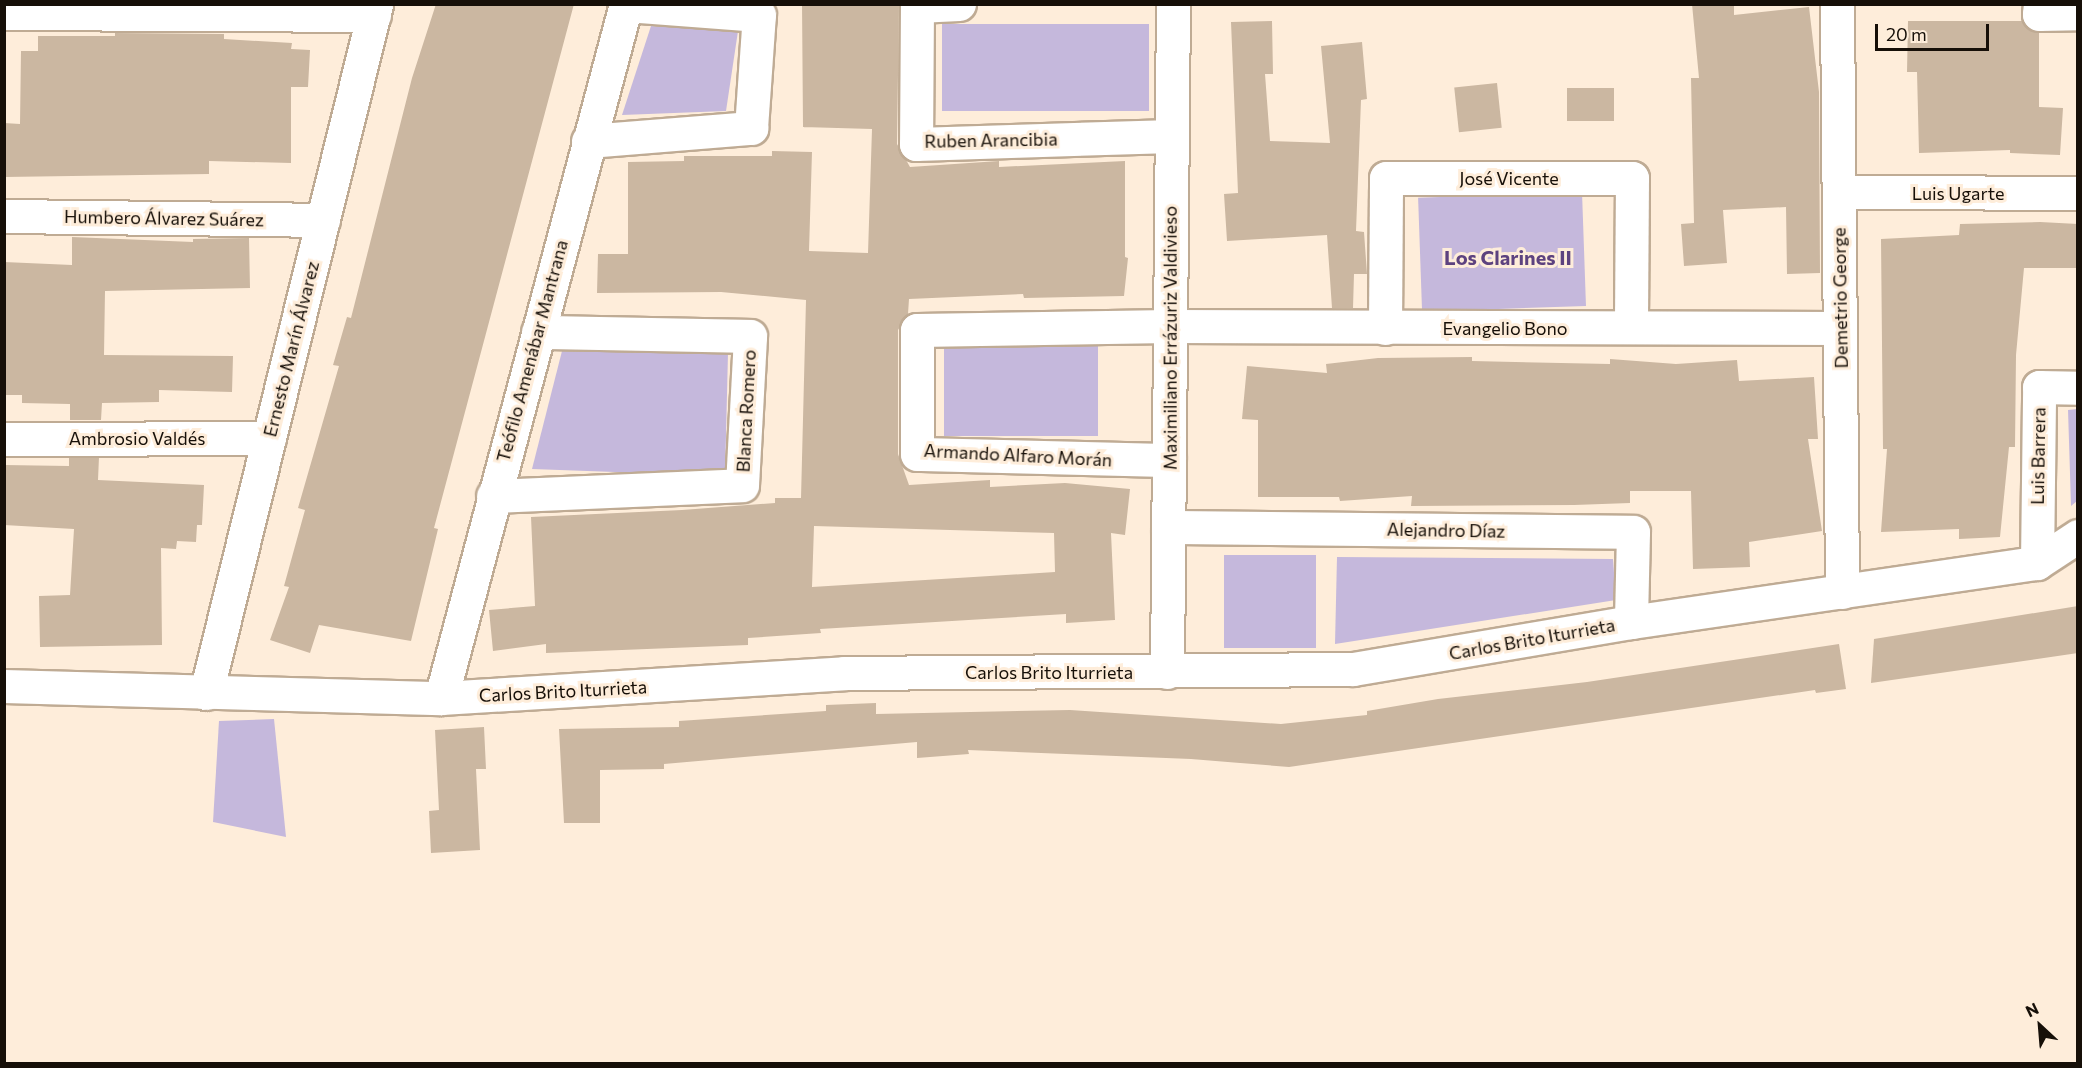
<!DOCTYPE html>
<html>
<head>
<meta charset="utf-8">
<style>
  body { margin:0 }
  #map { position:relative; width:2082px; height:1068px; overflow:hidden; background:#feedda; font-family:Commissioner,sans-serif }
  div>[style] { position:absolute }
  .green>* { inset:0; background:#c5b8dc; transform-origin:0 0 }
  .building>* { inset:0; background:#cbb7a1; transform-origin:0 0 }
  .roads { filter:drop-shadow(2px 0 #bfab94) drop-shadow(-2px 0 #bfab94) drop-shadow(0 2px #bfab94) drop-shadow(0 -2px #bfab94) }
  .minor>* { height:33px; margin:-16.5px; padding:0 16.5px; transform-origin:16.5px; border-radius:16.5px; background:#fff }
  span { translate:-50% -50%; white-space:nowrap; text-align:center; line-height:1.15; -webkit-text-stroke:6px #feedda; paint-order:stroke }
  .street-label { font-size:18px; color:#160f08 }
  .neighbourhood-label { font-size:20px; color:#5d427f; font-weight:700 }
  .frame { position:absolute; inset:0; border:6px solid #160f08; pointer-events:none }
  .north { position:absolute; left:2010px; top:996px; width:60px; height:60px; -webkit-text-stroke:4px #feedda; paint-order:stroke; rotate:334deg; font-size:16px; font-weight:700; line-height:24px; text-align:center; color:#160f08 }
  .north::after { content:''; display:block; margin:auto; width:21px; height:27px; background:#160f08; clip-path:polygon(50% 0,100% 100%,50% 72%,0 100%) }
  .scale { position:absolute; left:1875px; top:24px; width:114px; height:27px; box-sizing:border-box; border:3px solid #160f08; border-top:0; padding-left:8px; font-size:18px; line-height:21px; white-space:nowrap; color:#160f08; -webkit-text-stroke:4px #feedda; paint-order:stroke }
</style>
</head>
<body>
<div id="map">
  <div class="green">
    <i style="left:942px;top:24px;width:207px;height:87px"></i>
    <i style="clip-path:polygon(651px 26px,738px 31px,726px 111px,622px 115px)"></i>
    <i style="left:1582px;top:192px;width:114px;height:164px;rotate:88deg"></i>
    <i style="left:944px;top:346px;width:154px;height:90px"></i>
    <i style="clip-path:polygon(562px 351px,728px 353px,725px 476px,532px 469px)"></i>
    <i style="clip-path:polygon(2077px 409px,2077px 501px,2071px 506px,2068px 410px)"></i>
    <i style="left:1316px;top:555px;width:93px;height:92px;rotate:90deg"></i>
    <i style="clip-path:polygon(1337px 557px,1613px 559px,1616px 600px,1335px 644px)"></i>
    <i style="clip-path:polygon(274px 719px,286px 837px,213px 822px,219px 721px)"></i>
  </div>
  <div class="building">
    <i style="clip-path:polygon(436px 4px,574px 4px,434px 528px,438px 529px,411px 641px,319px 625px,310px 653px,270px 640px,289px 587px,284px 586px,305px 510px,298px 508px,339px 366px,333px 365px,347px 317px,351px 318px,412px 78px)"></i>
    <i style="clip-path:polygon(evenodd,802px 4px,899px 4px,897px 144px,910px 167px,999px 161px,999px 167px,1125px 161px,1125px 257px,1128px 258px,1124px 296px,1024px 298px,1023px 294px,909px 299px,908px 314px,898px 330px,898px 454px,909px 485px,990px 480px,990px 487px,1065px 483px,1130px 489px,1125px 535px,1111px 533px,1115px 620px,1066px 623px,1066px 614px,820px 629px,821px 633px,748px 638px,748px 645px,546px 653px,546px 644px,493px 651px,489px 610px,535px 606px,531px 517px,682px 510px,775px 503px,775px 498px,801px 498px,806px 300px,721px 292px,597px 293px,598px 254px,628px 254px,628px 162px,684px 161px,684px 156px,772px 156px,772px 151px,812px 152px,809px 251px,868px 253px,872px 129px,803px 127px,802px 4px,814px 526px,1054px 533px,1055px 572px,812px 587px,814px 526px)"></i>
    <i style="clip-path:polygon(1692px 4px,1734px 4px,1734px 15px,1809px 7px,1819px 92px,1820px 273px,1787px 274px,1786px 207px,1723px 210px,1727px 263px,1684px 266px,1681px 224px,1694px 223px,1691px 78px,1699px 78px)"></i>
    <i style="clip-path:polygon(1272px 21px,1273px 74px,1265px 74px,1270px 141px,1330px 143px,1321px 46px,1362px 42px,1367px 99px,1361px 100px,1356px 231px,1364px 232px,1367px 274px,1354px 274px,1353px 308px,1332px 308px,1327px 235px,1227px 241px,1224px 194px,1238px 193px,1231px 22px)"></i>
    <i style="clip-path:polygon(1908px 21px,2022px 21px,2029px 30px,2039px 33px,2039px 107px,2063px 108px,2060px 155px,2010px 153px,2010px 150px,1919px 153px,1917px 72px,1907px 72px)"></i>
    <i style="clip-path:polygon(115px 33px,224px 34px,224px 39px,292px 43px,291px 49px,310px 50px,308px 87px,291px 87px,291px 163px,209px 161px,209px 174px,4px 177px,4px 123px,20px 124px,21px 51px,38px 51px,38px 36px,115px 36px)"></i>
    <i style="left:1497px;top:83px;width:45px;height:43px;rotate:84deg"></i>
    <i style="left:1614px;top:88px;width:33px;height:47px;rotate:90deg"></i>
    <i style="clip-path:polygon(2040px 222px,2078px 224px,2078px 268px,2024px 268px,2016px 355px,2015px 447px,2009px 447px,2000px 537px,1959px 539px,1959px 529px,1881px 532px,1887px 449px,1883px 449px,1881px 239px,1959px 235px,1960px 224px)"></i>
    <i style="clip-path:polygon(72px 237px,193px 242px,193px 239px,249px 238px,250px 288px,105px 291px,104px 355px,233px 356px,232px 392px,159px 390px,159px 402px,102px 403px,101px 420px,70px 420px,70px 404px,22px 403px,22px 395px,4px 395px,4px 262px,72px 265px)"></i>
    <i style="clip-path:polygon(1472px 357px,1472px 361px,1610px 364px,1610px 359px,1676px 364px,1737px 360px,1739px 381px,1814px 377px,1818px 439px,1808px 439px,1822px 531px,1749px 542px,1750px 567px,1693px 569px,1691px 491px,1630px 491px,1630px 503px,1574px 505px,1411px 506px,1412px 496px,1340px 501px,1339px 497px,1258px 497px,1258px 420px,1242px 419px,1247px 366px,1327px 373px,1326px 364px,1378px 358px)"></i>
    <i style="clip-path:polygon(99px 457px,98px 480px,204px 485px,202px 525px,197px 525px,196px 542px,177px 541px,176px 549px,161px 548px,162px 645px,40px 647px,39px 596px,70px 595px,74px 529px,4px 525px,4px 465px,69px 466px,69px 458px)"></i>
    <i style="clip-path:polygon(2078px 606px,2078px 653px,1871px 683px,1874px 639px)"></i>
    <i style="clip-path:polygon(1839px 644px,1846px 689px,1816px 693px,1815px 690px,1289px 767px,1191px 759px,968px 750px,969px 754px,917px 758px,917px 742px,664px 764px,664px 769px,600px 770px,600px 823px,564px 823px,559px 729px,679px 727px,679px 721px,826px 711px,826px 705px,876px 703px,876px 714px,1070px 710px,1281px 724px,1367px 715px,1367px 711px,1438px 699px,1587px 682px)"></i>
    <i style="clip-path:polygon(484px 727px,486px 769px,476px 769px,480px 850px,431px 853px,429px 811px,439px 810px,435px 730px)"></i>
  </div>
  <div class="roads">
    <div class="minor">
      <i style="left:959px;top:4px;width:42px;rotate:177.3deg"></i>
      <i style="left:917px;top:6px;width:138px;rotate:90.4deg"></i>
      <i style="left:916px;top:144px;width:256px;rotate:-1.8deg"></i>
      <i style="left:1837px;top:4px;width:588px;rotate:89.51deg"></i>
      <i style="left:2040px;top:4px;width:10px;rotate:96deg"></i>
      <i style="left:2039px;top:14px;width:39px;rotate:-1deg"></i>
      <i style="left:4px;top:13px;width:370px;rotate:0.3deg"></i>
      <i style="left:588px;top:141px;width:164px;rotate:-4.6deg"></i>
      <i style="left:751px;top:128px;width:113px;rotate:-86deg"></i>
      <i style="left:759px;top:15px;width:133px;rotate:-175.7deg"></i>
      <i style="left:1839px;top:192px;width:239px;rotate:0.2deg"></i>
      <i style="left:4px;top:216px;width:319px;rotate:0.7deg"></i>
      <i style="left:1385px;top:328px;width:150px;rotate:-89.6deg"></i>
      <i style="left:1386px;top:178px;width:246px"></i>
      <i style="left:1632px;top:178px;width:149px;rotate:90.4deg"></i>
      <i style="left:4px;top:439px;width:265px;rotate:-0.2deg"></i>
      <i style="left:1169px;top:460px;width:252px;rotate:-178.6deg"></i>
      <i style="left:917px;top:454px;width:124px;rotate:-90deg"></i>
      <i style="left:917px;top:330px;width:253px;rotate:-0.9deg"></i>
      <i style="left:1170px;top:326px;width:670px;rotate:0.17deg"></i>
      <i style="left:493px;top:496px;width:249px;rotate:-2.5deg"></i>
      <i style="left:742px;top:485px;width:149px;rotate:-86.9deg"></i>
      <i style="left:750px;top:336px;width:212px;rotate:-178.9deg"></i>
      <i style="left:1168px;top:527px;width:465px;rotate:0.6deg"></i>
      <i style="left:1633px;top:532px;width:90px;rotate:91.3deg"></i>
      <i style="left:2037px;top:563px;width:176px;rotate:-89.3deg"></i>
      <i style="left:2039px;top:387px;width:39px;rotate:1deg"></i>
      <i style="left:1167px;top:672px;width:668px;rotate:-89.49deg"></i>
      <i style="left:4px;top:686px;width:437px;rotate:1.6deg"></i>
      <i style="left:441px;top:698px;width:404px;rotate:-3.5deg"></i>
      <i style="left:844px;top:673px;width:509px;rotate:-0.45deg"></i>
      <i style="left:1353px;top:669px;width:282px;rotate:-9.6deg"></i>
      <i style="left:1631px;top:622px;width:410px;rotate:-8.3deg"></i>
      <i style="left:2037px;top:563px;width:49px;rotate:-33.4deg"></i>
      <i style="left:206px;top:693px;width:710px;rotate:-76.14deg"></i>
      <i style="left:441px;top:698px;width:718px;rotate:-75.07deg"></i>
    </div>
  </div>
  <div class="street-label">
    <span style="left:991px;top:140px;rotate:-1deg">Ruben Arancibia</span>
    <span style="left:1509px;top:178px">José Vicente</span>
    <span style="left:1958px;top:193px">Luis Ugarte</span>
    <span style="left:164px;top:218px;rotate:1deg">Humbero Álvarez Suárez</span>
    <span style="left:1840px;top:298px;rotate:-91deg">Demetrio George</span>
    <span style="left:1505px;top:328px">Evangelio Bono</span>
    <span style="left:1170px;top:338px;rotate:-90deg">Maximiliano Errázuriz Valdivieso</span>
    <span style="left:291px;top:349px;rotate:-76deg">Ernesto Marín Álvarez</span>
    <span style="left:532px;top:351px;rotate:-75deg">Teófilo Amenábar Mantrana</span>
    <span style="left:746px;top:411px;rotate:-87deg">Blanca Romero</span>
    <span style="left:137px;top:438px">Ambrosio Valdés</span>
    <span style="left:1018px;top:455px;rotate:3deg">Armando Alfaro Morán</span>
    <span style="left:2038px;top:456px;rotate:-89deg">Luis Barrera</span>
    <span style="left:1446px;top:530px;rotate:1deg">Alejandro Díaz</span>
    <span style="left:1532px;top:639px;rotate:-10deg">Carlos Brito Iturrieta</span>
    <span style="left:1049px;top:672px">Carlos Brito Iturrieta</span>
    <span style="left:563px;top:691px;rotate:-3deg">Carlos Brito Iturrieta</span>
  </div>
  <div class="neighbourhood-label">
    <span style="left:1508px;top:257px">Los Clarines II</span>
  </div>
  <div class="frame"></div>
  <div class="north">N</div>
  <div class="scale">20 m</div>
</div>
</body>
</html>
